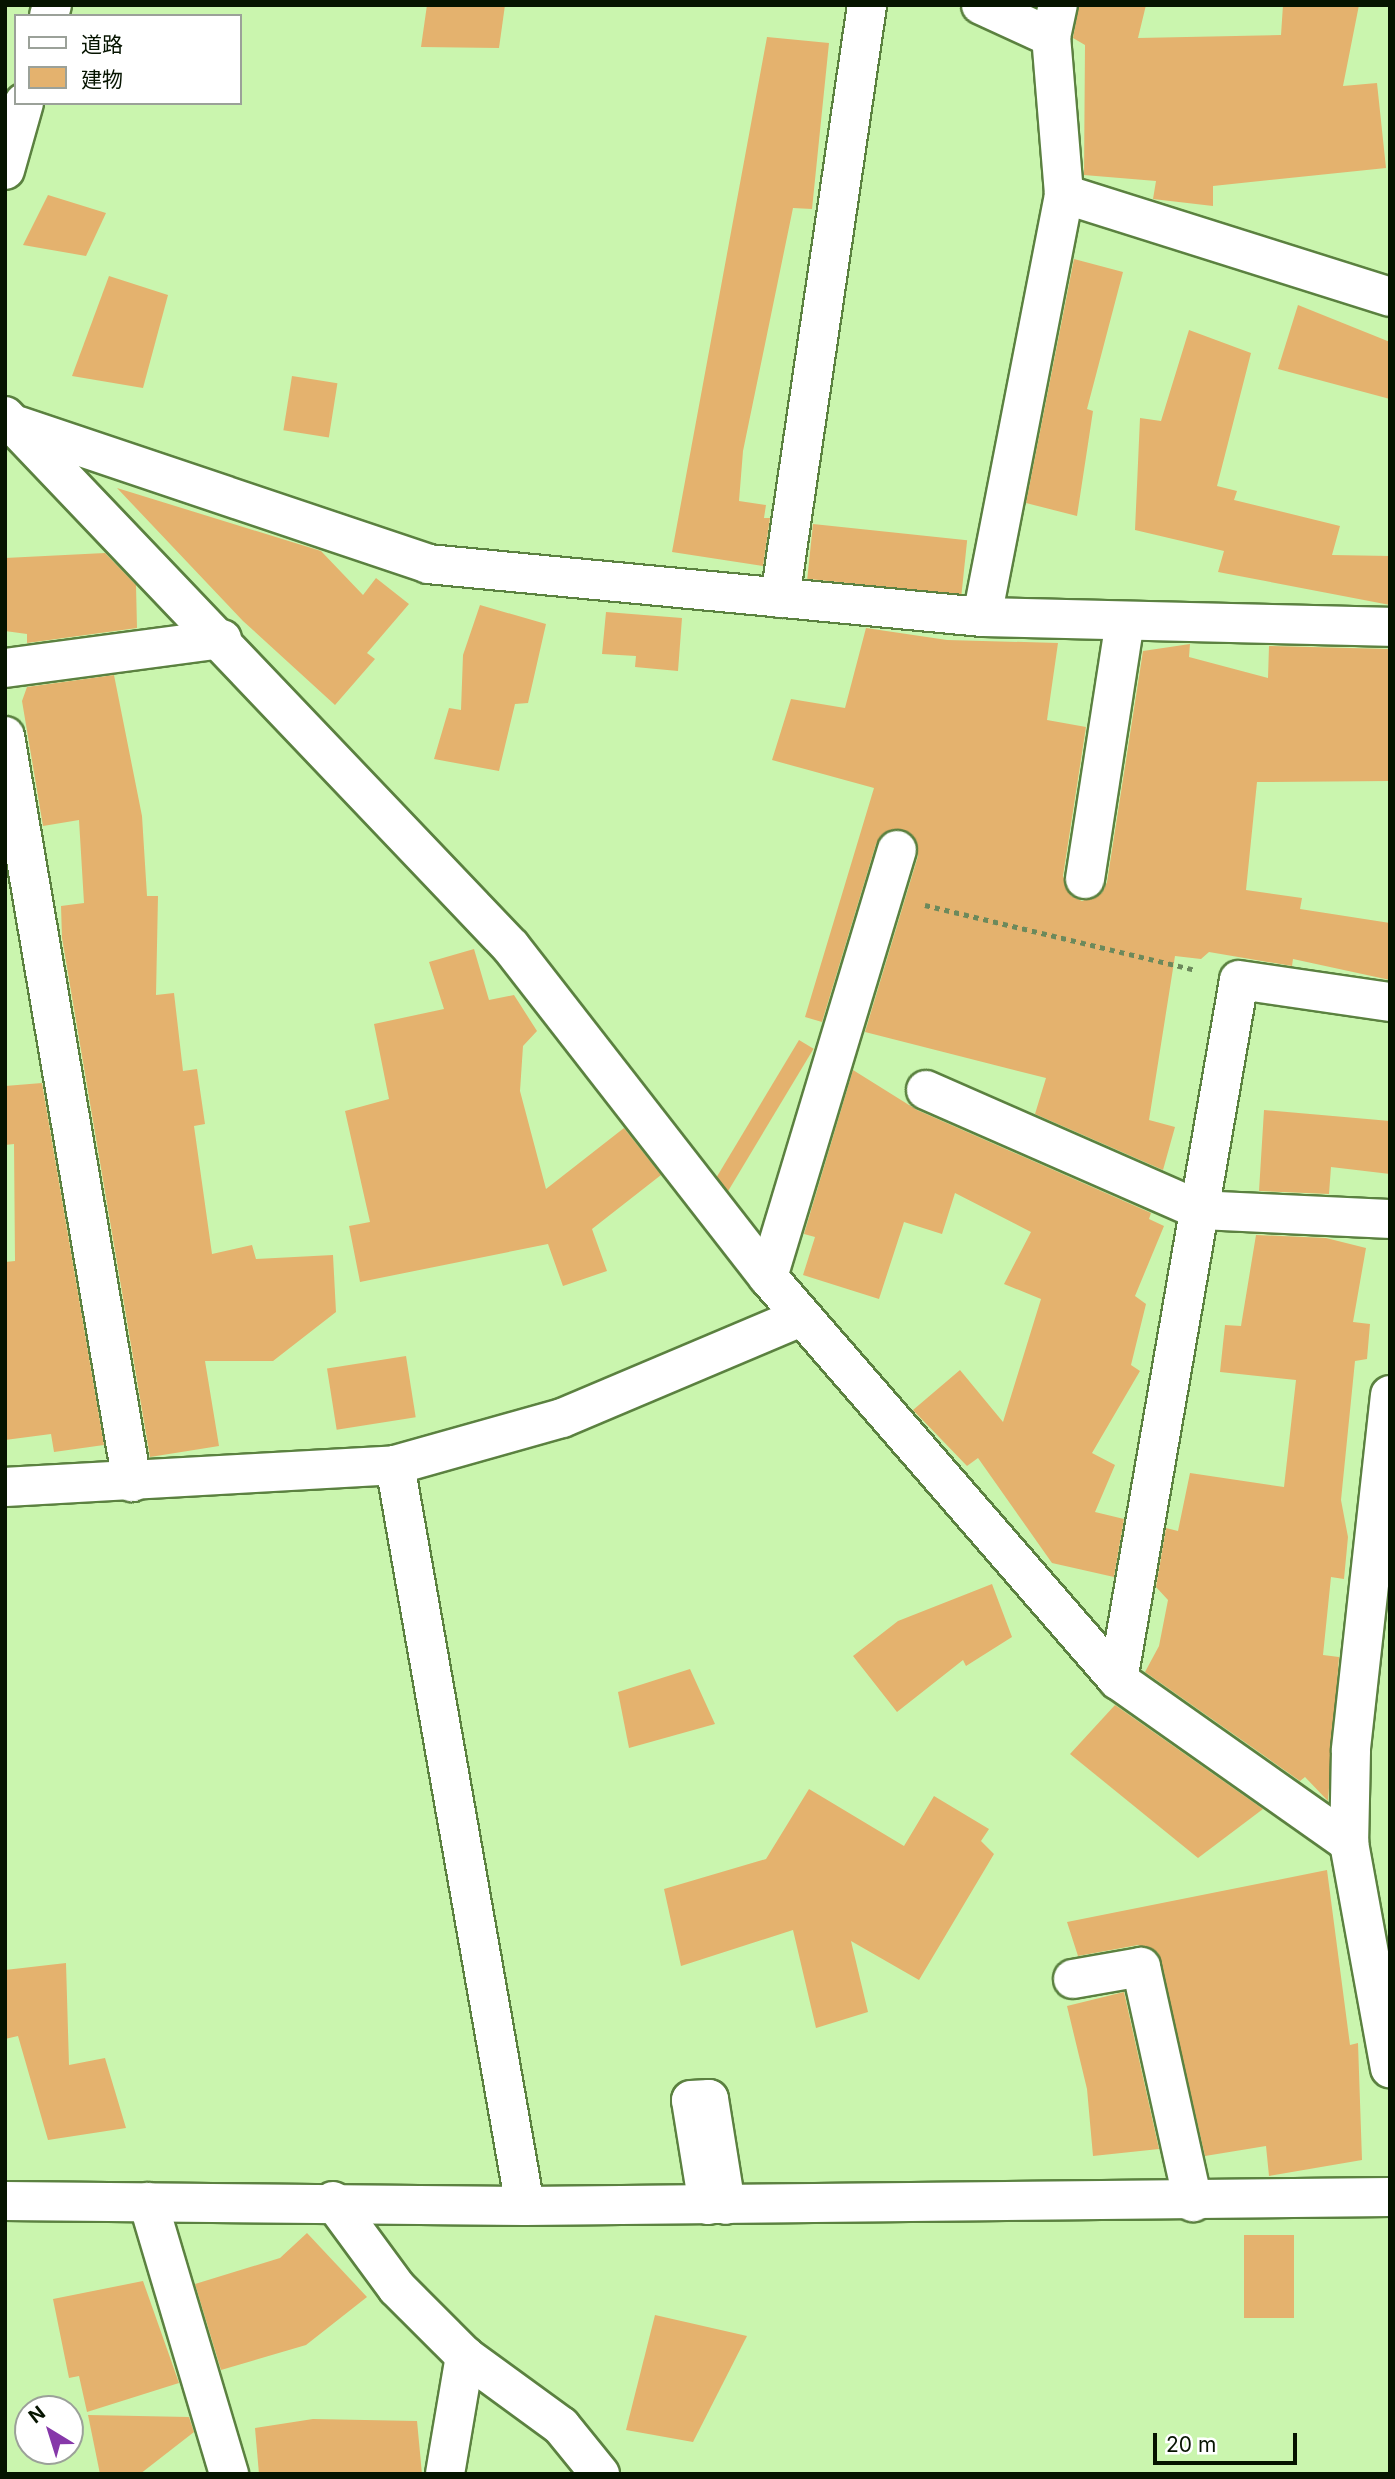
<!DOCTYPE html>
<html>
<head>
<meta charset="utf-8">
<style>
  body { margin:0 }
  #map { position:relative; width:1395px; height:2479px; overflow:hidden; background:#caf5ae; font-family:Inter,"Noto Sans JP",sans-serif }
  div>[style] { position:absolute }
  .building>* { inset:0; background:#e4b26e; transform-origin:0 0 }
  .path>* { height:4.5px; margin-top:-2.25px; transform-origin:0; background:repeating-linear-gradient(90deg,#6c895b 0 5px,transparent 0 10px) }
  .roads { filter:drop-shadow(2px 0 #5b8140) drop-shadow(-2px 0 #5b8140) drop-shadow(0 2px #5b8140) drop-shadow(0 -2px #5b8140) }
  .minor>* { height:38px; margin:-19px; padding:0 19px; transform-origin:19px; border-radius:19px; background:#fff }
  span { translate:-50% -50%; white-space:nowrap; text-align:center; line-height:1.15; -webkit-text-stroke:5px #fff; paint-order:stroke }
  .frame { position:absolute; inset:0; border:7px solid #061400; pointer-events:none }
  .legend { position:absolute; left:14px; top:14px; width:228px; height:91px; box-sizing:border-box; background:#fff; border:2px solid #9ba199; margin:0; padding:9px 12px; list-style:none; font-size:21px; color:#061400 }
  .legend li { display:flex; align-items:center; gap:14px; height:35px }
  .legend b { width:35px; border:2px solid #9ba199 }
  .north { position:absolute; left:14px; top:2395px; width:70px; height:70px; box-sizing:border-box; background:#fff; border:2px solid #9ba199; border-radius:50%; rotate:322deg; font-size:19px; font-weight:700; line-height:28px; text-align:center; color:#061400 }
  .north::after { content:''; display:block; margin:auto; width:24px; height:32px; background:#8638a9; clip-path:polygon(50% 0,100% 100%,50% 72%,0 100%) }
  .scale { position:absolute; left:1153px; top:2433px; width:144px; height:32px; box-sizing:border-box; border:4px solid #061400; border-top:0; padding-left:9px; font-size:21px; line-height:24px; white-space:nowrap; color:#061400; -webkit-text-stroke:5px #fff; paint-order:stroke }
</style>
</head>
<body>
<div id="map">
  <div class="building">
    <i style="clip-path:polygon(427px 5px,505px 5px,499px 48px,421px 47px)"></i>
    <i style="clip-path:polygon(1079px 5px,1146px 5px,1138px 38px,1281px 35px,1283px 5px,1359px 5px,1343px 86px,1377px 83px,1386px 168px,1213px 186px,1213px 206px,1153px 199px,1156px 181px,1084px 175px,1085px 45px,1073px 38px)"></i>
    <i style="clip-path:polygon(767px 37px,829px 43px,812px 209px,793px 208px,743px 451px,739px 501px,766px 505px,764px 518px,770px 518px,763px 566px,672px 552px)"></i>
    <i style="clip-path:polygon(48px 195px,106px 213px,86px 256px,23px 245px)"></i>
    <i style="clip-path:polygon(1074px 259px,1123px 272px,1087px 409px,1093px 411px,1077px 516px,1026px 503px)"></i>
    <i style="clip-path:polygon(109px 276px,168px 295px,143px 388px,72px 376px)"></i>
    <i style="clip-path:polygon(1298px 305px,1390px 342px,1390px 399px,1278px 369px)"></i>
    <i style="clip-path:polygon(1189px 330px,1251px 353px,1217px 486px,1237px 491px,1234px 500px,1340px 526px,1332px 555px,1390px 556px,1390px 605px,1218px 572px,1224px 551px,1135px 530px,1140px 418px,1161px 421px)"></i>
    <i style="left:292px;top:376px;width:46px;height:55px;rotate:9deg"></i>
    <i style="clip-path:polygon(117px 488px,321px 551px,363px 595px,376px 578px,409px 604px,367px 653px,375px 659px,335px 705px,243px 621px)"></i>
    <i style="left:813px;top:524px;width:155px;height:55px;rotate:6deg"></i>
    <i style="clip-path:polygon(105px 553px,136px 585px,137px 628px,27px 643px,27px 634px,5px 631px,5px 558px)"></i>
    <i style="clip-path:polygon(480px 605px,546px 624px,528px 703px,515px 704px,499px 771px,434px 759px,449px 708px,461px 710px,463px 655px)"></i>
    <i style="clip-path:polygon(606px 612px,682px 618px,678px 671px,635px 667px,636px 656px,602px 654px)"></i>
    <i style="clip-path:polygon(866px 628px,947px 640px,1058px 643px,1047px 720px,1086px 727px,1063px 876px,1071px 896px,1082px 901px,1102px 893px,1107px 882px,1143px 651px,1190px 644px,1189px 657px,1268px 678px,1269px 646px,1390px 649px,1390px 781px,1257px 782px,1246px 890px,1302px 898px,1300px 909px,1390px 923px,1390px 980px,1293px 959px,1292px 966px,1209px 952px,1201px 959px,1175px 956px,1149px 1120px,1175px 1127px,1163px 1170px,1035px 1114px,1046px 1078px,865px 1032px,918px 856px,912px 835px,893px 829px,876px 844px,822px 1022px,805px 1017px,874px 788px,772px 760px,791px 699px,845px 708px)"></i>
    <i style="clip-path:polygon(114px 675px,142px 816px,147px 896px,158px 896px,156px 995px,174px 993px,183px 1071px,197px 1069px,205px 1124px,194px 1126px,212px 1254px,252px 1245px,256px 1259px,333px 1255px,336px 1312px,273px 1361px,205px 1361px,219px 1446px,150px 1457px,62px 938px,61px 906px,84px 903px,79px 820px,43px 826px,22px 701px,27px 687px)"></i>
    <i style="clip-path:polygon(474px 949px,489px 1000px,514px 995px,537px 1031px,523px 1046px,520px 1091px,546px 1189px,624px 1128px,661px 1175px,592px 1229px,607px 1271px,563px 1286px,548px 1244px,360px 1282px,349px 1226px,370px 1222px,345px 1111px,389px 1099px,374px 1024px,444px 1009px,429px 962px)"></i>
    <i style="left:799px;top:1040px;width:17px;height:181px;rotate:31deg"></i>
    <i style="clip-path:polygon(853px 1070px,917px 1110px,1151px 1213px,1149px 1219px,1164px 1226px,1135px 1296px,1146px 1304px,1131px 1365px,1140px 1371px,1092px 1453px,1115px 1465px,1095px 1512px,1124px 1519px,1114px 1577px,1052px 1563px,978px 1458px,967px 1466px,913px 1410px,960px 1370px,1003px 1422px,1041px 1299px,1004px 1284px,1031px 1232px,955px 1193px,942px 1234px,904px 1222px,879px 1299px,803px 1275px,815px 1237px,804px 1234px)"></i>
    <i style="clip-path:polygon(42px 1083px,104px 1445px,54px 1452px,51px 1434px,5px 1440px,5px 1262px,15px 1261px,14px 1144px,5px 1145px,5px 1086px)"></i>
    <i style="clip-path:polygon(1264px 1110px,1390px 1121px,1390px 1174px,1331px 1167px,1329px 1194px,1259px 1191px)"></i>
    <i style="clip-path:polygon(1256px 1235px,1326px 1238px,1366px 1248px,1353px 1322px,1370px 1324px,1367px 1359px,1355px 1361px,1341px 1500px,1348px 1537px,1344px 1579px,1331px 1577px,1323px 1655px,1339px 1657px,1328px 1801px,1305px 1777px,1300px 1781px,1145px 1672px,1159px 1646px,1168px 1600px,1156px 1587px,1166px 1528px,1178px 1531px,1190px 1473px,1284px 1487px,1296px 1380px,1220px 1372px,1225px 1325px,1241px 1326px)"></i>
    <i style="left:406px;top:1356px;width:62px;height:80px;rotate:81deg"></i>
    <i style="clip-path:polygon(992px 1584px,1012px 1637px,966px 1666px,963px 1660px,897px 1712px,853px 1656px,898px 1621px)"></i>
    <i style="clip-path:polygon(690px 1669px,715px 1724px,629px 1748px,618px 1692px)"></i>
    <i style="clip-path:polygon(1115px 1705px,1263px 1809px,1198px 1858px,1070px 1754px)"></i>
    <i style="clip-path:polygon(809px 1789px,904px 1846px,934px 1796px,989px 1829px,981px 1841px,994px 1854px,919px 1980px,851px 1941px,868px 2012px,816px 2028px,793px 1930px,681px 1966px,664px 1889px,766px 1859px)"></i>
    <i style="clip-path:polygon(1327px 1870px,1350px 2045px,1358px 2043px,1362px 2160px,1269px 2176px,1266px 2146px,1205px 2156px,1158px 1953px,1138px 1945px,1078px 1956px,1067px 1922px)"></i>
    <i style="clip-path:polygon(66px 1963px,69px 2065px,105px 2058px,126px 2128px,48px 2140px,18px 2036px,5px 2039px,5px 1970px)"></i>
    <i style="clip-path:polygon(1124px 1992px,1159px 2149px,1093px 2156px,1087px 2089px,1067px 2006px)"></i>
    <i style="clip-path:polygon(307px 2233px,367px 2297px,306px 2345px,221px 2370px,195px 2284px,280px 2258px)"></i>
    <i style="left:1244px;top:2235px;width:50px;height:83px"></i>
    <i style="clip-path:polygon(143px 2281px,179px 2383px,87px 2412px,79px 2376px,69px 2378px,53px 2299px)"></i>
    <i style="clip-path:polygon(655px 2315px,747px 2336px,693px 2442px,626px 2430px)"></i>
    <i style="clip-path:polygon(88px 2415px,189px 2417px,194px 2432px,140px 2474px,100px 2474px)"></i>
    <i style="clip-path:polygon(313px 2419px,417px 2421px,422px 2474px,259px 2474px,255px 2428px)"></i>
  </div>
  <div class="path">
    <i style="left:925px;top:905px;width:278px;rotate:13.5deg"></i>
  </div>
  <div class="roads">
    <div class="minor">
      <i style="left:981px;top:5px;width:77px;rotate:24.6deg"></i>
      <i style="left:49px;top:16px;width:11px;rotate:-75deg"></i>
      <i style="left:5px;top:170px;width:70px;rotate:-74.2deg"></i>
      <i style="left:1064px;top:194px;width:342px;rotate:17.5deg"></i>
      <i style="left:5px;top:416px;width:733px;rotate:46.38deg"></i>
      <i style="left:511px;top:947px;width:418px;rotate:52.1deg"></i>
      <i style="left:768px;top:1277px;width:534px;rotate:49.03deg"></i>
      <i style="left:1118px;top:1680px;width:283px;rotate:35.2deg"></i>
      <i style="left:19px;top:426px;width:432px;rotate:18.6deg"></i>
      <i style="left:428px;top:564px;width:557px;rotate:5.46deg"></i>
      <i style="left:982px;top:617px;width:408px;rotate:1.4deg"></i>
      <i style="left:780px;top:598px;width:599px;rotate:-81.65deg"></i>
      <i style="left:982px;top:617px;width:431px;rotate:-79deg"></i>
      <i style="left:1064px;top:194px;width:158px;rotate:-94.7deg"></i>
      <i style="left:1051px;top:37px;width:33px;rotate:-78deg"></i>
      <i style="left:5px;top:668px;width:219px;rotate:-7.6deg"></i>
      <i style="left:5px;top:736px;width:757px;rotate:80.34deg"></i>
      <i style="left:1085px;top:879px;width:260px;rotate:-81.2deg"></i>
      <i style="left:926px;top:1090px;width:298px;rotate:23.7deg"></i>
      <i style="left:1199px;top:1210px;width:191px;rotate:2.7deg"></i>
      <i style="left:768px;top:1277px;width:446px;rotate:-73.2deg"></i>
      <i style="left:1390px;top:1395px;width:358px;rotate:96.3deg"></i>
      <i style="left:1351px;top:1751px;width:92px;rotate:91.2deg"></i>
      <i style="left:1349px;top:1843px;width:229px;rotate:79.7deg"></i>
      <i style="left:395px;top:1465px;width:752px;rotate:80.05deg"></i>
      <i style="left:5px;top:1487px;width:391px;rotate:-3.2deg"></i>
      <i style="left:395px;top:1465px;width:173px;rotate:-15.7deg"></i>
      <i style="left:562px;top:1418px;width:259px;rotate:-22.9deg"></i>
      <i style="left:1118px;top:1680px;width:710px;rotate:-80.19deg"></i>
      <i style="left:1239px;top:980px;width:153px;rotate:8.3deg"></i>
      <i style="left:1073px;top:1979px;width:69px;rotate:-10deg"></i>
      <i style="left:1141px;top:1967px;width:241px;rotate:77.5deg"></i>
      <i style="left:5px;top:2201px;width:520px;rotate:0.55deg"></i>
      <i style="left:525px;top:2206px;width:865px;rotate:-0.6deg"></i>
      <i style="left:333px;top:2201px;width:108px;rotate:53.7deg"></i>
      <i style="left:397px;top:2288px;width:96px;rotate:45deg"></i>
      <i style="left:465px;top:2356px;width:119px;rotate:36.1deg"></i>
      <i style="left:561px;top:2426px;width:62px;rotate:50.9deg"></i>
      <i style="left:148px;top:2202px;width:284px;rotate:73.4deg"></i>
      <i style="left:708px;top:2205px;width:106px;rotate:-99.2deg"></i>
      <i style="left:691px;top:2100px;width:18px;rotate:-3deg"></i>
      <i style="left:709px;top:2099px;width:107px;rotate:80.9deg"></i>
      <i style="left:445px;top:2474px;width:120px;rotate:-80.4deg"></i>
    </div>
  </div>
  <div class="frame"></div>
  <ul class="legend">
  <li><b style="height:9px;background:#fff"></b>道路</li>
  <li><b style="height:19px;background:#e4b26e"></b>建物</li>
  </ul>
  <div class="north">N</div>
  <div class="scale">20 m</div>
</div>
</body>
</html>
